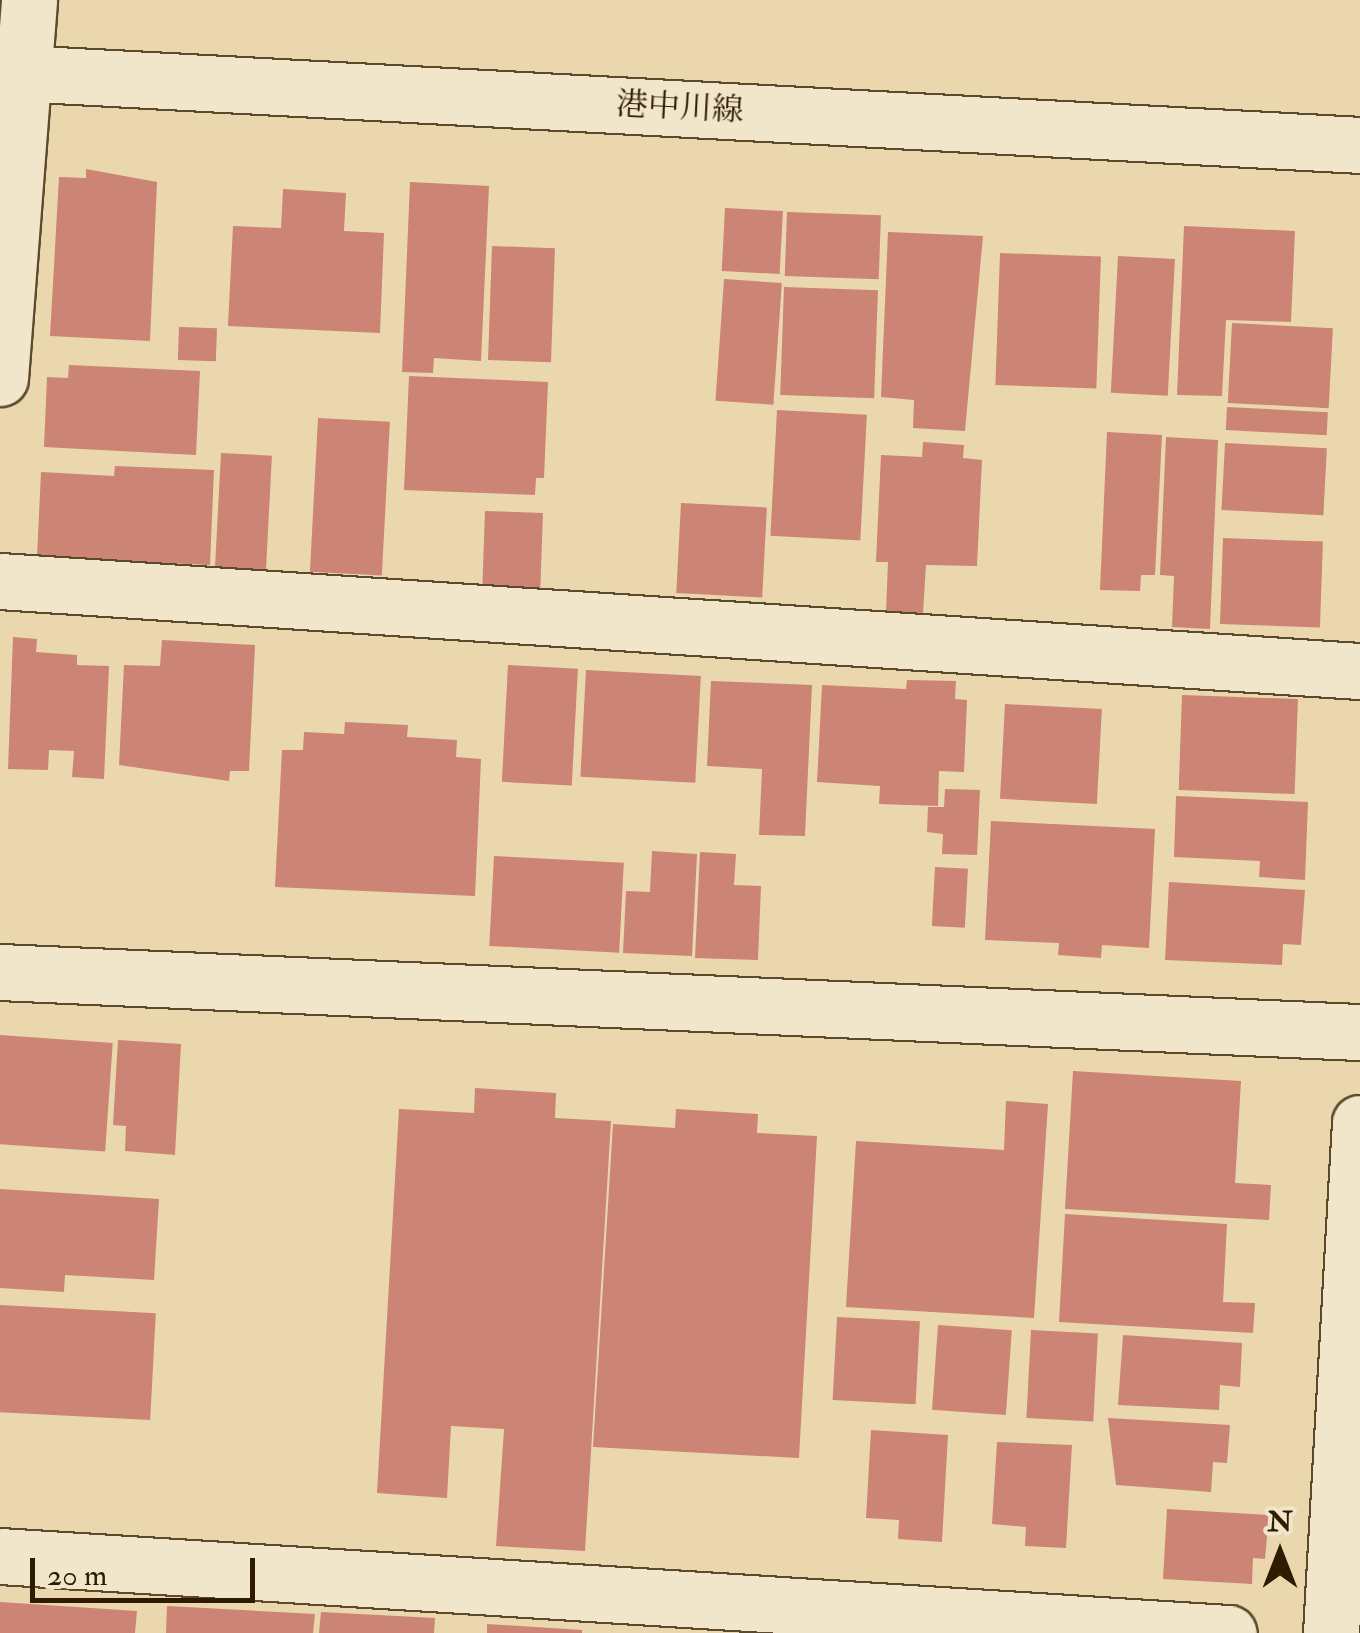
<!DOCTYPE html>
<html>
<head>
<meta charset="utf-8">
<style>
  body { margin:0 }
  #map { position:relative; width:1360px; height:1633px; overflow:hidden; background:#ead7ae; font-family:"IM FELL Double Pica","Noto Serif JP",serif }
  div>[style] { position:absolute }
  .building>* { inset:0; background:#cc8474; transform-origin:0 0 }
  .roads { filter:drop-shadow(2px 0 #5d4a2d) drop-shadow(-2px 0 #5d4a2d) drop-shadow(0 2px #5d4a2d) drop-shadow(0 -2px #5d4a2d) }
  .minor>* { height:55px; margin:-27.5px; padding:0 27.5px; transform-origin:27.5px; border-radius:27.5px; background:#f1e5ca }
  .tertiary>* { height:55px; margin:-27.5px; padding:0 27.5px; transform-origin:27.5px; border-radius:27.5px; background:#f1e5ca }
  .secondary>* { height:55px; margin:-27.5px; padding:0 27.5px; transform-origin:27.5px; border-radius:27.5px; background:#f1e5ca }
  span { translate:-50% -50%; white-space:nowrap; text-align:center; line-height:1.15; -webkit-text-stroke:9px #f1e5ca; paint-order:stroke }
  .street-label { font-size:32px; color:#2e1b02 }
  .north { position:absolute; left:1230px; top:1503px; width:100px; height:100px; -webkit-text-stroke:8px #f1e5ca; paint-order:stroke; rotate:0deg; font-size:28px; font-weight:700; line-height:40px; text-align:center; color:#2e1b02 }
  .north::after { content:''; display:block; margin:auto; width:35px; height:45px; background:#2e1b02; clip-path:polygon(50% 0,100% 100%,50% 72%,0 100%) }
  .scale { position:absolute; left:30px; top:1558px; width:225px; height:45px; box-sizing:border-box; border:5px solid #2e1b02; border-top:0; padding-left:12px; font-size:30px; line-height:35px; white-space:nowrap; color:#2e1b02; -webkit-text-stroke:8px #f1e5ca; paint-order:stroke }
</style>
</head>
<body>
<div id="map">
  <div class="building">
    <i style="clip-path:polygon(86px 169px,157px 182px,150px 341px,50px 336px,59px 177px,86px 178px)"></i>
    <i style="clip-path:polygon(410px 182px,489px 186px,481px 361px,434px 358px,433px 373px,402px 372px)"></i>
    <i style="clip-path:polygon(283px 189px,346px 193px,344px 231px,384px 233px,380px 333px,228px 326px,233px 226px,281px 228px)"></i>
    <i style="left:725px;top:208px;width:58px;height:63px;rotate:3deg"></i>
    <i style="left:787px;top:212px;width:94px;height:64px;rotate:2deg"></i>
    <i style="clip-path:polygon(1184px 226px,1295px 231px,1291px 322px,1226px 320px,1222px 396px,1177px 395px)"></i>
    <i style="clip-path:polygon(888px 232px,983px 236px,965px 431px,913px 428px,914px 400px,881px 397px)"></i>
    <i style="left:492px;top:246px;width:63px;height:114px;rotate:2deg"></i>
    <i style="left:1000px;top:253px;width:101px;height:132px;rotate:2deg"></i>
    <i style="left:1118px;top:256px;width:57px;height:137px;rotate:3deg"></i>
    <i style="left:724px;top:279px;width:58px;height:122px;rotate:4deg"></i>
    <i style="left:784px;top:287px;width:94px;height:108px;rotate:2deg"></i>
    <i style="left:1232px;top:323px;width:101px;height:80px;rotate:3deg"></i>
    <i style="left:179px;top:327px;width:38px;height:33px;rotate:2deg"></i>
    <i style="clip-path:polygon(69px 365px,200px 371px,196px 455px,44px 447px,47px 377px,68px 378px)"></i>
    <i style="clip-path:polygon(409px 376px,548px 382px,544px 478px,536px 478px,535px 495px,404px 490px)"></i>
    <i style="left:1227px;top:407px;width:101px;height:23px;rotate:3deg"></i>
    <i style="left:777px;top:410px;width:90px;height:126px;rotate:3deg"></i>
    <i style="left:318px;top:418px;width:72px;height:154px;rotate:3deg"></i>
    <i style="clip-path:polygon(1107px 432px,1162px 435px,1155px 575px,1141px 575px,1140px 591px,1100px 590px)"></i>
    <i style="clip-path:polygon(1166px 437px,1218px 440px,1210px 629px,1172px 627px,1174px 576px,1160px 575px)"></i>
    <i style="clip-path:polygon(923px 442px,964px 445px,963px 458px,982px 460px,977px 566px,926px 565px,923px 613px,886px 612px,888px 562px,876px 562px,881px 455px,922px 457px)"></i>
    <i style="left:1225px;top:443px;width:102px;height:67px;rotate:3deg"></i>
    <i style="left:221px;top:453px;width:51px;height:118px;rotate:3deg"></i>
    <i style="clip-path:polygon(115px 466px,214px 470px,210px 565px,37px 557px,41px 472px,114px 476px)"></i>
    <i style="left:681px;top:503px;width:86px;height:90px;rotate:3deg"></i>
    <i style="left:485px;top:511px;width:58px;height:75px;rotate:2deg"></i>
    <i style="left:1223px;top:538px;width:100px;height:86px;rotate:2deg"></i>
    <i style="clip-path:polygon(13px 637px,37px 639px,36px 652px,77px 655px,77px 665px,109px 666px,104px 779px,72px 777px,74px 751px,49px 750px,48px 770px,8px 769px)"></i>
    <i style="clip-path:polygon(162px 640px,255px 645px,249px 771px,230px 771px,229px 781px,119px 765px,124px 665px,160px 666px)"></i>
    <i style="left:508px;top:665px;width:70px;height:117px;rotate:3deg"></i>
    <i style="left:586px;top:670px;width:115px;height:107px;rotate:3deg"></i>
    <i style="clip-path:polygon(907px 680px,956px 681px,955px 699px,967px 700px,964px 772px,939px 771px,938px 806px,879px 804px,880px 786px,817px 782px,822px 685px,906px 689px)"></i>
    <i style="clip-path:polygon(711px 681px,812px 685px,805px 836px,759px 835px,762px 769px,707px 766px)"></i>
    <i style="left:1182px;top:695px;width:116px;height:95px;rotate:2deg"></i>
    <i style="left:1005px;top:704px;width:97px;height:95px;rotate:3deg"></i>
    <i style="clip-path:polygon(345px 722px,408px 725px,407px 737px,457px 740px,456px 757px,481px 759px,475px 896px,275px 887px,282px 750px,303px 750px,304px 732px,344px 734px)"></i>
    <i style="clip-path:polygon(945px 789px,980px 790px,977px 855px,942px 854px,943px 834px,927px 832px,928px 807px,944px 807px)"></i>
    <i style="clip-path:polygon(1176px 796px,1308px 802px,1305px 880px,1259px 877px,1260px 861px,1174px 857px)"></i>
    <i style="clip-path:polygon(991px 821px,1155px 829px,1149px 948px,1102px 945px,1101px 958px,1058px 955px,1059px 943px,985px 940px)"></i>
    <i style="clip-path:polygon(652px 851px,697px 854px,692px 956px,623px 953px,626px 891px,650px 892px)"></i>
    <i style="clip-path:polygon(700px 852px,736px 854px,734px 885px,761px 886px,758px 960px,695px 958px)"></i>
    <i style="left:494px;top:856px;width:130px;height:90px;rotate:3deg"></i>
    <i style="left:935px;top:867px;width:33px;height:59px;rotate:3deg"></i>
    <i style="clip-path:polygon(1169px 882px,1305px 890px,1301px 945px,1283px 944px,1282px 965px,1165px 960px)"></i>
    <i style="left:0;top:1035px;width:113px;height:109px;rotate:4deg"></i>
    <i style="clip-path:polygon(118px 1040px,181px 1044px,175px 1155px,125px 1151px,126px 1126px,113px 1125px)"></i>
    <i style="clip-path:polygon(1073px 1071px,1241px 1081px,1235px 1183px,1271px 1185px,1269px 1220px,1065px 1209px)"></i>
    <i style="clip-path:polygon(475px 1088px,556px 1093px,555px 1118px,611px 1121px,585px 1551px,496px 1546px,504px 1429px,451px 1426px,447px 1498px,377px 1493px,399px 1109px,474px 1113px)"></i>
    <i style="clip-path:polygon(1006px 1101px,1048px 1104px,1034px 1318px,846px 1307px,856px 1141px,1004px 1150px)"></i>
    <i style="clip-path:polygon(676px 1109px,758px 1114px,757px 1133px,817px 1136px,799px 1458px,593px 1447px,613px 1124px,675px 1128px)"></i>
    <i style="clip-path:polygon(0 1189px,159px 1199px,154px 1280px,65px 1275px,64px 1292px,0 1288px)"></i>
    <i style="clip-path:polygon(1065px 1214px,1227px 1224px,1223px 1302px,1255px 1303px,1253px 1333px,1059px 1322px)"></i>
    <i style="left:0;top:1305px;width:156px;height:107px;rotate:3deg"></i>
    <i style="left:837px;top:1317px;width:83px;height:83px;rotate:3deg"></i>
    <i style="left:938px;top:1325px;width:74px;height:85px;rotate:4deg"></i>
    <i style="left:1031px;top:1330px;width:67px;height:88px;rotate:3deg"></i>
    <i style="clip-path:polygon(1123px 1335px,1242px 1343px,1240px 1387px,1220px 1385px,1219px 1410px,1118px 1405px)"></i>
    <i style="clip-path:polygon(1108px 1418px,1230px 1425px,1227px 1463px,1213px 1462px,1211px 1492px,1116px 1485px)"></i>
    <i style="clip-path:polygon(871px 1430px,948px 1435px,942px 1542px,898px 1539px,899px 1520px,866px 1518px)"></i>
    <i style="clip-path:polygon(997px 1442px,1072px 1445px,1066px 1548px,1025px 1546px,1026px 1527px,992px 1524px)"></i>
    <i style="clip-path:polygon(1167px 1509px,1269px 1515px,1265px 1559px,1253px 1558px,1252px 1584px,1163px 1579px)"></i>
    <i style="clip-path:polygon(0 1602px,137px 1611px,135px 1633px,0 1633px)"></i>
    <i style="clip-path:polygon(167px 1606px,315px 1614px,313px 1633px,166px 1633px)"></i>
    <i style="clip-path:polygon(321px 1612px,435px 1618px,434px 1633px,319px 1633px)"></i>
    <i style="clip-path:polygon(487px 1624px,582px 1630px,582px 1633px,487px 1633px)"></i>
  </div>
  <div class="roads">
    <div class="minor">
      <i style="left:0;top:378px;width:379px;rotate:-85.6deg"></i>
      <i style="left:0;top:581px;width:1363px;rotate:3.79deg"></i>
      <i style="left:0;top:972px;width:1361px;rotate:2.53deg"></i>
      <i style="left:0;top:1556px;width:1231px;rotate:3.59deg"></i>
    </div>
    <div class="tertiary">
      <i style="left:1331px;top:1633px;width:511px;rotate:-86.75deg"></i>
    </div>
    <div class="secondary">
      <i style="left:0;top:72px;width:1362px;rotate:3.07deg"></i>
    </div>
  </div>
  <div class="street-label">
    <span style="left:680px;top:108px;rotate:3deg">港中川線</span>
  </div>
  <div class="north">N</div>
  <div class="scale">20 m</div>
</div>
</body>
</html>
